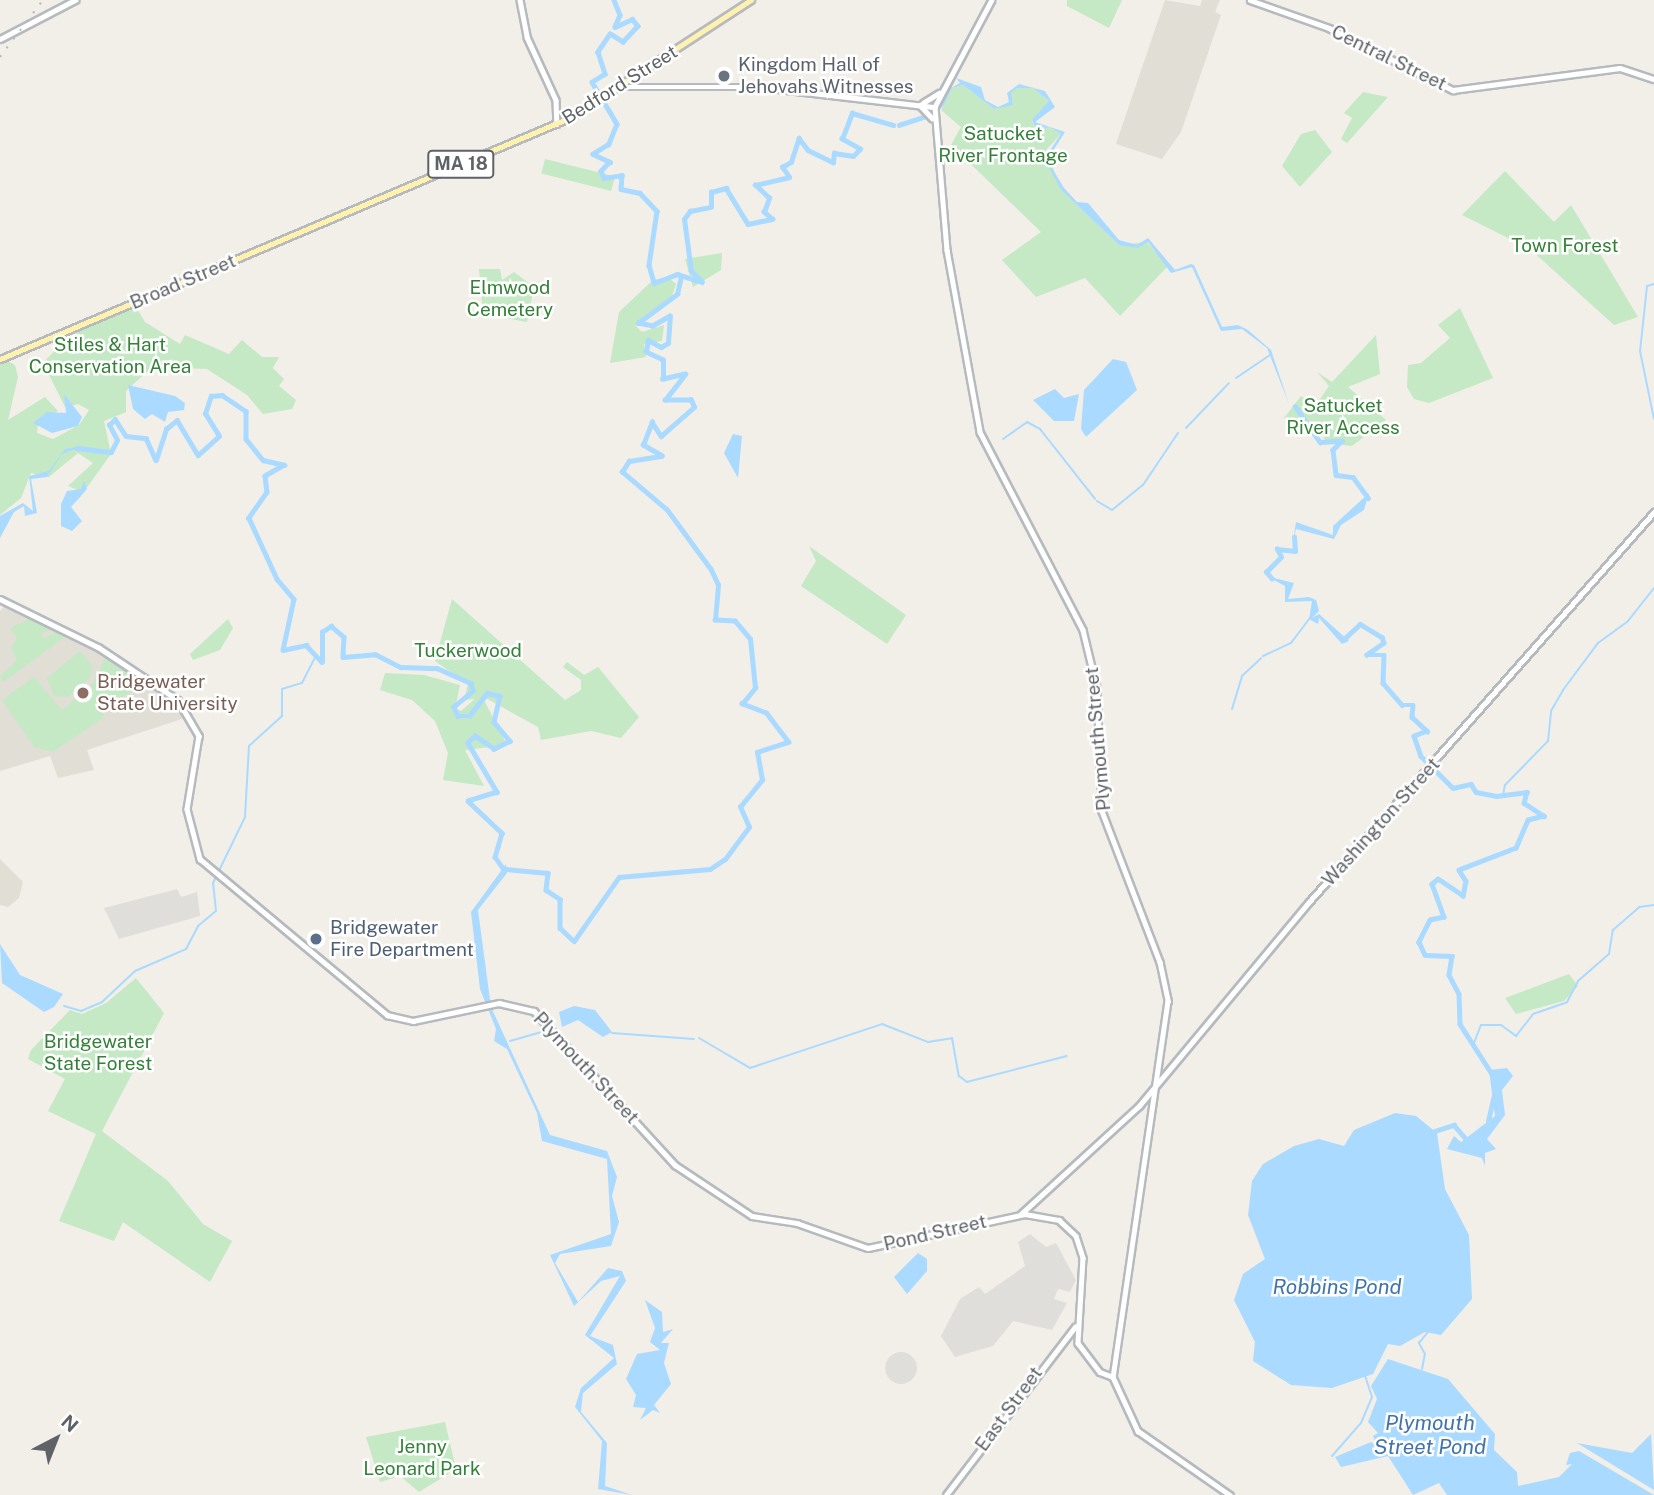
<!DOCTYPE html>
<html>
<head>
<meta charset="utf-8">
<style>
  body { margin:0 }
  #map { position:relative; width:1654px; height:1495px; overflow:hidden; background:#f1efe8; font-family:"Public Sans",sans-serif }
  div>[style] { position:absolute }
  .industrial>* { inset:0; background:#e0deda }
  .round { border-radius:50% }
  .education>* { inset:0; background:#e1ded6 }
  .green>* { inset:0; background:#c5e8c5; transform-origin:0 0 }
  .water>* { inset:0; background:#aadaff }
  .stream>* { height:2px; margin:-1px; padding:0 1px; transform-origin:1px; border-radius:1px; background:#aadaff }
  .river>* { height:4.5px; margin:-2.25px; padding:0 2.25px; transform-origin:2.25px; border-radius:2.25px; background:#aadaff }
  .roads { filter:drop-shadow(2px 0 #b6babf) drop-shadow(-2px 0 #b6babf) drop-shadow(0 2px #b6babf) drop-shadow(0 -2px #b6babf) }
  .secondary>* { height:4.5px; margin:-2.25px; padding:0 2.25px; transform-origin:2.25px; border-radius:2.25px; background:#fff }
  .primary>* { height:5px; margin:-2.5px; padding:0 2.5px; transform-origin:2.5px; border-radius:2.5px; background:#fff2af }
  .rail>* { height:2px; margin-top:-1px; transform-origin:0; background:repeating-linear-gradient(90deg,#b6b7b8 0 2px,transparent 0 11px) }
  .dots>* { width:19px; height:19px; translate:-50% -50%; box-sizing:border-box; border:4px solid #fff; border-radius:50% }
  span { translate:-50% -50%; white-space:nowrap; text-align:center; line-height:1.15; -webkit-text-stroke:5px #fff; paint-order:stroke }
  .shield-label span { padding:2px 5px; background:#fff; border:2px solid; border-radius:5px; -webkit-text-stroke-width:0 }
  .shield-label { font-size:18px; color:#5f6368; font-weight:700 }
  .street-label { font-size:19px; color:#5f6368 }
  .worship-label { font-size:19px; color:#5b616d }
  .left { translate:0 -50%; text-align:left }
  .park-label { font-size:19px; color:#348238 }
  .education-label { font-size:19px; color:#785e54 }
  .service-label { font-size:19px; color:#4e5e75 }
  .water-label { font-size:21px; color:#4174aa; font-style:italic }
  .north { position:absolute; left:21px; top:1404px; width:70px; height:70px; -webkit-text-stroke:5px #fff; paint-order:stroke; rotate:42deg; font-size:19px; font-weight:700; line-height:28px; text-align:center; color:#5f6368 }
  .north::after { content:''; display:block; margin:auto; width:24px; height:32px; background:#5f6368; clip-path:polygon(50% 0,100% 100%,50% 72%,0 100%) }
</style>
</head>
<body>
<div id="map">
  <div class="industrial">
    <i style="clip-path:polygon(177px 889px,181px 897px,197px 892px,200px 916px,119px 939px,104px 908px)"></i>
    <i style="clip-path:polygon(1030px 1234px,1046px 1247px,1056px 1243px,1076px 1280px,1070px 1292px,1058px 1289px,1054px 1299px,1067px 1303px,1052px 1330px,1013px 1321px,993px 1346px,955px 1357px,941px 1336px,960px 1299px,979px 1287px,985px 1294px,1025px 1266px,1018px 1242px)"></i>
    <i class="round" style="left:885px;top:1352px;width:32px;height:32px"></i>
  </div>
  <div class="education">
    <i style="clip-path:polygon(1165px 0,1200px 6px,1202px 0,1220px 0,1215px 12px,1221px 15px,1181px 132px,1162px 159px,1116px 144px)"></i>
    <i style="clip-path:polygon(6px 604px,130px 667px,188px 717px,87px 750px,94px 770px,58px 778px,50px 756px,0 771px,0 611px)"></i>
    <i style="clip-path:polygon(0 859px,23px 882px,19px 898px,8px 907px,0 905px)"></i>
  </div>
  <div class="green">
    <i style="clip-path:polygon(1067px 0,1122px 0,1109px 28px,1067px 6px)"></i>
    <i style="clip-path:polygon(963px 85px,994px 109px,1013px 104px,1010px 93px,1017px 88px,1033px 88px,1049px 101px,1051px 106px,1032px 121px,1037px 132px,1049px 127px,1061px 134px,1046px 150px,1062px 191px,1119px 245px,1147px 242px,1168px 266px,1120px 316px,1085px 278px,1036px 297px,1002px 260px,1041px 232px,951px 145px,961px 127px,941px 110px,952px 88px)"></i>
    <i style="clip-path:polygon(1363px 92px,1388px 97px,1347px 143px,1341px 139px,1352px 118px,1344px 113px)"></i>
    <i style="clip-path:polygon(1315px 130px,1332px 152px,1300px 187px,1282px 166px,1301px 134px)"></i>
    <i style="left:545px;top:159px;width:72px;height:15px;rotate:14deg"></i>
    <i style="clip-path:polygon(1505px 171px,1554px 222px,1571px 205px,1638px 317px,1614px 325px,1530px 249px,1462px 215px)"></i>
    <i style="clip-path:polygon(722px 253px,721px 270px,693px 287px,685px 259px)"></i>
    <i style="clip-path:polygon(479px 269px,500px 269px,502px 280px,514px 272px,534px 287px,527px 322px,483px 314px)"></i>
    <i style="clip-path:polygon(668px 277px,676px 284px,672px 296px,636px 326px,642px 332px,664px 325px,662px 341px,644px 344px,646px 357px,610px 363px,619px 312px,653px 280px)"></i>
    <i style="clip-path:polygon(135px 305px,145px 322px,180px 344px,185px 335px,229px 354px,242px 340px,262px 357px,279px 357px,273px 368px,284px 379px,279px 386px,296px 400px,292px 409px,263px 414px,247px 395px,207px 369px,152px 367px,126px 391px,126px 412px,104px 421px,111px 454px,78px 500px,78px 490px,68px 486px,93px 463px,78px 453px,49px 477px,31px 473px,21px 498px,0 515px,0 357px,15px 365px,18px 377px,8px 420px,45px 397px,58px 411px,38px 423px,37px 433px,53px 439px,79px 425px,89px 410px,78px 404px,65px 407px,43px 363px,58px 347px,74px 345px,78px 329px)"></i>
    <i style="clip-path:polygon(1460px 308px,1493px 378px,1429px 403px,1414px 399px,1407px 387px,1408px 365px,1421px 363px,1450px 338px,1438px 325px)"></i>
    <i style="clip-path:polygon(1376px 335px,1380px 374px,1348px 387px,1386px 420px,1352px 446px,1326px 443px,1318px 424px,1304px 433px,1284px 418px,1301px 396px,1316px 405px,1329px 386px,1317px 372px,1332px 382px)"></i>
    <i style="clip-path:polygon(809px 546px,906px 615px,887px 644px,801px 586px,816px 561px)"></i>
    <i style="clip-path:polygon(452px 599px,565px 700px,581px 690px,581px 680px,563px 667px,567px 662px,584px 675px,598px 667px,639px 717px,621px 738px,591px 731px,541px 740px,538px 727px,482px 696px,507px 745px,465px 750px,484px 786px,443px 780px,448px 753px,435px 721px,412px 700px,380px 690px,385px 673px,424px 675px,460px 685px,455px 709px,461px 711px,475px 699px,464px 700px,468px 684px,435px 661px)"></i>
    <i style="clip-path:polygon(33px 617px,56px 628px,42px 633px,44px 639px,58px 630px,65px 637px,3px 682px,0 676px,17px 660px,11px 648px,17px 638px,10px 628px)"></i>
    <i style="clip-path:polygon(228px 619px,233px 628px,220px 650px,193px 660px,190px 654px)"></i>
    <i style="clip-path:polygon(80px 651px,92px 665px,91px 677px,68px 697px,54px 696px,47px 678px)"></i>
    <i style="clip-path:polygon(105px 657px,132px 671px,142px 688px,106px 703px,103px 718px,53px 752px,34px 747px,2px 700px,34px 677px,62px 710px,94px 682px)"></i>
    <i style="clip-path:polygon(1569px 974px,1578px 986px,1564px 1001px,1516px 1014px,1505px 998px)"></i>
    <i style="clip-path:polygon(136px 978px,164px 1013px,102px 1131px,168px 1181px,203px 1224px,232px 1241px,210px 1282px,123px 1222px,114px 1241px,59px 1221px,96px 1134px,48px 1111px,65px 1079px,28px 1059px,31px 1050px,70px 1010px,82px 1014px,106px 1003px)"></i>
    <i style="clip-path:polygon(445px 1422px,456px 1469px,419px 1492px,400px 1476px,380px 1482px,366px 1437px)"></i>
  </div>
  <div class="water">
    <i style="clip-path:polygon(956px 78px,981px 87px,985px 100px,998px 107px,1009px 102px,1007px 93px,1019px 84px,1045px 91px,1055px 107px,1035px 122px,1065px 132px,1047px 160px,1064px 188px,1077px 202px,1088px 203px,1119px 240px,1137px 245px,1148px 238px,1175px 270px,1191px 264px,1194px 265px,1222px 327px,1238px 325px,1248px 330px,1271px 350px,1289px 404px,1267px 348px,1242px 329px,1221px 331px,1192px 267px,1171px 273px,1148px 242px,1138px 248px,1119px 245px,1062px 191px,1044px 159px,1061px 134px,1049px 127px,1037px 132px,1032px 120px,1049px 101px,1033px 88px,1017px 88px,1011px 93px,1013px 105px,994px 109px,963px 85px,952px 88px,944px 105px,936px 114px,947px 90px,960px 83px)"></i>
    <i style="clip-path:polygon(1113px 359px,1126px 362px,1137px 390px,1086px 437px,1081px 429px,1084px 390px)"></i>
    <i style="clip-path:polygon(128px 385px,175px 396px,185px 403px,184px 410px,168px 412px,165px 422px,152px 414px,145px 419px,133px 409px)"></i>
    <i style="clip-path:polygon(1055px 389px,1064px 398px,1079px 394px,1074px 421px,1054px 421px,1033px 400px)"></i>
    <i style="clip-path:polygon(64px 394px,82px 417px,78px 426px,52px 433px,33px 423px,47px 412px,66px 413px)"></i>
    <i style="clip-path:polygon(733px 434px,742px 436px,738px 478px,724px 453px)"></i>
    <i style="clip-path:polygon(83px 446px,62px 454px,47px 477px,31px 479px,37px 513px,25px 516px,24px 506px,14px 512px,0 538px,0 516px,23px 503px,33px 511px,29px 476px,49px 471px,65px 449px)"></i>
    <i style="clip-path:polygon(84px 481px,87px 489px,71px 507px,82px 521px,72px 531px,61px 526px,61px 504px,67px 491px,81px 489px)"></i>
    <i style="clip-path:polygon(1369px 493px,1364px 510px,1341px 525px,1334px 539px,1296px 529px,1293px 541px,1296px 522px,1333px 535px,1333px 526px)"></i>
    <i style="clip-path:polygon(1266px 576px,1294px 583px,1288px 599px,1309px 597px,1316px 600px,1319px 611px,1312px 618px,1319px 614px,1349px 641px,1342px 644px,1319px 618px,1318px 624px,1309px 619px,1312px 601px,1285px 602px,1285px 586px)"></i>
    <i style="clip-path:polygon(506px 864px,507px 873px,478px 910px,491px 1007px,550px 1135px,607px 1151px,617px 1177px,612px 1196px,619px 1222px,611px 1246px,560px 1254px,555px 1263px,578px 1302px,608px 1268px,622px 1271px,626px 1281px,590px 1336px,613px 1345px,617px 1364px,583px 1393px,581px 1412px,607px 1443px,605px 1486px,632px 1495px,598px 1489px,602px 1441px,575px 1407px,581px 1388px,614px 1358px,585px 1335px,620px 1276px,601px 1281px,574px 1306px,550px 1255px,611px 1234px,607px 1159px,542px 1141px,537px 1113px,507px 1049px,494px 1041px,496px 1029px,480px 989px,471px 912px)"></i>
    <i style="clip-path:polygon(0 944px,20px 975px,63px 994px,54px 1007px,44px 1012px,2px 983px)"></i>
    <i style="clip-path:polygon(574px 1006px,595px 1010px,612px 1032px,603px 1037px,578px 1020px,562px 1027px,559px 1012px)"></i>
    <i style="clip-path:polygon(1507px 1068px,1513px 1076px,1502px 1090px,1505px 1115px,1487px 1139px,1496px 1149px,1485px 1153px,1485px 1166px,1482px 1158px,1447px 1149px,1454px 1136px,1461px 1142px,1495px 1116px,1489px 1070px)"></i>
    <i style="clip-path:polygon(1395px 1113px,1416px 1116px,1437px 1133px,1445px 1189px,1469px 1235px,1472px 1299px,1441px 1335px,1425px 1332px,1400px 1346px,1388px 1344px,1373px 1374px,1332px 1388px,1291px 1385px,1253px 1361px,1255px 1342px,1234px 1300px,1243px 1274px,1265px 1259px,1248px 1215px,1252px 1181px,1263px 1164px,1294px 1146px,1319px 1139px,1344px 1146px,1354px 1130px)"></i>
    <i style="clip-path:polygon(918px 1253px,927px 1259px,927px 1271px,907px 1294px,894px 1277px)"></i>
    <i style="clip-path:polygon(645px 1300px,662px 1312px,663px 1332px,673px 1329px,661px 1343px,669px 1343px,664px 1363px,671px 1384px,654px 1405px,660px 1413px,653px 1410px,640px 1420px,646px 1408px,633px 1407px,636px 1395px,626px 1379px,637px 1354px,660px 1350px,650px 1342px,655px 1328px)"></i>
    <i style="clip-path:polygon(1388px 1359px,1448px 1379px,1495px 1434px,1494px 1450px,1517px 1472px,1518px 1486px,1559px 1477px,1572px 1464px,1566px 1465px,1570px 1453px,1579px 1451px,1654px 1495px,1447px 1495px,1439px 1483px,1413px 1495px,1388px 1456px,1341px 1467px,1335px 1457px,1371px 1442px,1377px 1446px,1373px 1436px,1378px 1433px,1368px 1422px,1377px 1399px,1371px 1386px)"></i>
    <i style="clip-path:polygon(1651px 1434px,1654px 1490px,1577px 1443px,1632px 1453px)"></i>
  </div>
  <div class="stream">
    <i style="left:1654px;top:284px;width:7px;rotate:164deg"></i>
    <i style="left:1647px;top:286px;width:65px;rotate:96.1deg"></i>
    <i style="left:1640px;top:351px;width:69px;rotate:78.4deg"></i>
    <i style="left:1236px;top:378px;width:41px;rotate:-34.1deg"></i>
    <i style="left:1186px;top:428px;width:62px;rotate:-46.3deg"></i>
    <i style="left:1003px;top:439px;width:29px;rotate:-35deg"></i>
    <i style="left:1027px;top:422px;width:15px;rotate:28deg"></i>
    <i style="left:1040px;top:429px;width:89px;rotate:51.8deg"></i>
    <i style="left:1097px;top:501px;width:17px;rotate:31deg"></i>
    <i style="left:1112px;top:510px;width:40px;rotate:-39deg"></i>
    <i style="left:1143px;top:485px;width:63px;rotate:-56.1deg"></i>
    <i style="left:1263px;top:656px;width:31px;rotate:-25deg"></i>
    <i style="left:1291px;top:643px;width:31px;rotate:-53deg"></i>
    <i style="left:1232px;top:709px;width:34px;rotate:-73deg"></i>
    <i style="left:1242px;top:676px;width:26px;rotate:-43deg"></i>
    <i style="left:1503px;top:795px;width:10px;rotate:-79deg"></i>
    <i style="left:1505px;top:785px;width:62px;rotate:-45.7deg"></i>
    <i style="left:1548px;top:741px;width:30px;rotate:-84deg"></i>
    <i style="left:1551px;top:711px;width:24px;rotate:-60deg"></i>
    <i style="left:1563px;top:690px;width:59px;rotate:-53.3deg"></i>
    <i style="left:1598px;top:643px;width:37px;rotate:-36deg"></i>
    <i style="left:1628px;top:621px;width:42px;rotate:-51.8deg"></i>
    <i style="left:64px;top:1006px;width:18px;rotate:16deg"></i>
    <i style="left:81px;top:1011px;width:23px;rotate:-23deg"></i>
    <i style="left:102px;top:1002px;width:45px;rotate:-43.2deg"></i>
    <i style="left:135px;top:971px;width:56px;rotate:-23.3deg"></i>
    <i style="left:186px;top:949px;width:26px;rotate:-62deg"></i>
    <i style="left:198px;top:926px;width:23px;rotate:-40deg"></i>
    <i style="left:216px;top:911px;width:28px;rotate:-96deg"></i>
    <i style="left:213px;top:883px;width:73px;rotate:-64.1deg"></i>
    <i style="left:245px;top:817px;width:71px;rotate:-86.8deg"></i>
    <i style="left:249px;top:746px;width:45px;rotate:-42.3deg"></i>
    <i style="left:282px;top:716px;width:27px;rotate:-90deg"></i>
    <i style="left:282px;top:689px;width:21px;rotate:-17deg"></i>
    <i style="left:302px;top:683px;width:29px;rotate:-63deg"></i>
    <i style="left:612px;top:1033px;width:82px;rotate:4.2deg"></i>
    <i style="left:699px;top:1038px;width:59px;rotate:30.5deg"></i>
    <i style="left:750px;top:1068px;width:139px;rotate:-18.4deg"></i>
    <i style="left:882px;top:1024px;width:49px;rotate:21.4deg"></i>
    <i style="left:928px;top:1042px;width:24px;rotate:-9deg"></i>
    <i style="left:952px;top:1038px;width:39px;rotate:80deg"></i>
    <i style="left:959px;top:1076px;width:10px;rotate:37deg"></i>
    <i style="left:967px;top:1082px;width:103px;rotate:-14.6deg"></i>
    <i style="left:510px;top:1041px;width:40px;rotate:-16deg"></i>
    <i style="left:1474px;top:1043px;width:19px;rotate:-69deg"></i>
    <i style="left:1481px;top:1025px;width:20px"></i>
    <i style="left:1501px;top:1025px;width:19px;rotate:36deg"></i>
    <i style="left:1516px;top:1036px;width:28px;rotate:-52deg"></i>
    <i style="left:1533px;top:1014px;width:36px;rotate:-19deg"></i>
    <i style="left:1567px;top:1002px;width:24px;rotate:-62deg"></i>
    <i style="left:1578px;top:981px;width:41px;rotate:-41.1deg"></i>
    <i style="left:1609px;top:954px;width:24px;rotate:-81deg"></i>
    <i style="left:1613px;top:930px;width:35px;rotate:-41deg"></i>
    <i style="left:1639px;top:907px;width:15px;rotate:-8deg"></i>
    <i style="left:1422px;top:1369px;width:15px;rotate:-79deg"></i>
    <i style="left:1425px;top:1354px;width:13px;rotate:-119deg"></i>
    <i style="left:1419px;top:1343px;width:13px;rotate:-51deg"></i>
    <i style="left:1332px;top:1456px;width:44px;rotate:-48.7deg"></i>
    <i style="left:1361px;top:1423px;width:28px;rotate:-67deg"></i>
    <i style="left:1372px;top:1397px;width:23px;rotate:-108deg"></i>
  </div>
  <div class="river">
    <i style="left:614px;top:0;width:16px;rotate:68deg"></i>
    <i style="left:620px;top:15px;width:13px;rotate:113deg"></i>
    <i style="left:615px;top:27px;width:19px;rotate:-25deg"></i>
    <i style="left:632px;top:19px;width:9px;rotate:49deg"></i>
    <i style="left:638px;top:26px;width:22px;rotate:133deg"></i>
    <i style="left:623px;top:42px;width:15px;rotate:-148deg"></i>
    <i style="left:610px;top:34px;width:22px;rotate:124deg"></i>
    <i style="left:598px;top:52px;width:23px;rotate:72deg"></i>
    <i style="left:605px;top:74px;width:15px;rotate:148deg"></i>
    <i style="left:592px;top:82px;width:49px;rotate:59.2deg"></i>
    <i style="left:617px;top:124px;width:22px;rotate:112deg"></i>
    <i style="left:609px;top:144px;width:19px;rotate:148deg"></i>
    <i style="left:593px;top:154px;width:19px;rotate:25deg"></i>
    <i style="left:610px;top:162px;width:13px;rotate:135deg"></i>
    <i style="left:601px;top:171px;width:8px;rotate:67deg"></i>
    <i style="left:604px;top:178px;width:18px;rotate:-9deg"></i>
    <i style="left:622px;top:175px;width:14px;rotate:94deg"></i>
    <i style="left:621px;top:189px;width:19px;rotate:12deg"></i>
    <i style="left:640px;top:193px;width:25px;rotate:47deg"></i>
    <i style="left:657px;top:211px;width:55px;rotate:98.4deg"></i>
    <i style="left:649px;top:265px;width:19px;rotate:74deg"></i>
    <i style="left:654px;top:283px;width:25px;rotate:-21deg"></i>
    <i style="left:677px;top:274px;width:26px;rotate:18deg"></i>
    <i style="left:702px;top:282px;width:16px;rotate:-135deg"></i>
    <i style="left:691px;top:271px;width:52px;rotate:-97.7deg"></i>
    <i style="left:684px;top:219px;width:10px;rotate:-53deg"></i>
    <i style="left:690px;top:211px;width:21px;rotate:-11deg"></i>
    <i style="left:711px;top:207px;width:15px;rotate:-90deg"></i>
    <i style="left:711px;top:192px;width:16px;rotate:-15deg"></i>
    <i style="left:726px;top:188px;width:42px;rotate:58.6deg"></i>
    <i style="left:748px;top:224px;width:25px;rotate:-12deg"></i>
    <i style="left:772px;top:219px;width:11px;rotate:-139deg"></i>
    <i style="left:764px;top:212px;width:15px;rotate:-70deg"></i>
    <i style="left:769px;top:198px;width:19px;rotate:-137deg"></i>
    <i style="left:755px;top:185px;width:35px;rotate:-13deg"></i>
    <i style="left:789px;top:177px;width:12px;rotate:-125deg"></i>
    <i style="left:782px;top:167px;width:10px;rotate:-29deg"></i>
    <i style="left:791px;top:162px;width:25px;rotate:-72deg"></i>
    <i style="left:799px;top:138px;width:15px;rotate:53deg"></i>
    <i style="left:808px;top:150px;width:28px;rotate:26deg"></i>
    <i style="left:833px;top:162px;width:9px;rotate:-84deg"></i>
    <i style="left:834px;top:153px;width:19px;rotate:9deg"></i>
    <i style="left:853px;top:156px;width:10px;rotate:-45deg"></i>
    <i style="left:860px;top:149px;width:21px;rotate:-151deg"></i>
    <i style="left:842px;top:139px;width:28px;rotate:-69deg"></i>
    <i style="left:852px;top:113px;width:43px;rotate:16.3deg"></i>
    <i style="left:899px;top:125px;width:36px;rotate:-18deg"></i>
    <i style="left:1295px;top:406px;width:44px;rotate:55.2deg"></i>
    <i style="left:1320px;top:442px;width:22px;rotate:-3deg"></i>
    <i style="left:1342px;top:441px;width:13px;rotate:135deg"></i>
    <i style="left:1333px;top:450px;width:25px;rotate:83deg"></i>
    <i style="left:1336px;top:475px;width:17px;rotate:7deg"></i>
    <i style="left:1353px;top:477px;width:26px;rotate:54deg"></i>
    <i style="left:77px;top:448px;width:34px;rotate:7deg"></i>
    <i style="left:111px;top:452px;width:13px;rotate:-63deg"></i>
    <i style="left:117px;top:440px;width:17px;rotate:-118deg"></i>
    <i style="left:109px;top:425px;width:8px;rotate:-45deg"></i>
    <i style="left:115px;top:419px;width:20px;rotate:57deg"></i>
    <i style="left:126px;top:436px;width:20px;rotate:6deg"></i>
    <i style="left:146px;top:438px;width:24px;rotate:66deg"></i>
    <i style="left:156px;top:460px;width:33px;rotate:-72deg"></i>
    <i style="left:166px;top:429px;width:14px;rotate:-39deg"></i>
    <i style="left:177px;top:420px;width:41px;rotate:59deg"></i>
    <i style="left:198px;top:455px;width:28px;rotate:-42deg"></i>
    <i style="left:219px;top:436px;width:26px;rotate:-122deg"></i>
    <i style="left:205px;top:414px;width:19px;rotate:-72deg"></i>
    <i style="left:211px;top:396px;width:11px;rotate:-5deg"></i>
    <i style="left:222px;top:395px;width:29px;rotate:34deg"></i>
    <i style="left:246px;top:411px;width:28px;rotate:90deg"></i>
    <i style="left:246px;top:439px;width:27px;rotate:51deg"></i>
    <i style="left:263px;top:460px;width:22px;rotate:13deg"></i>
    <i style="left:284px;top:465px;width:22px;rotate:150deg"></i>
    <i style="left:265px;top:476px;width:16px;rotate:83deg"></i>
    <i style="left:267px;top:492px;width:32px;rotate:125deg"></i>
    <i style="left:249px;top:518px;width:67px;rotate:65.3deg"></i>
    <i style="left:277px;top:579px;width:26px;rotate:50deg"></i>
    <i style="left:294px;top:599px;width:52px;rotate:102.2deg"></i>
    <i style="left:283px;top:650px;width:24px;rotate:-12deg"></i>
    <i style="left:306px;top:645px;width:23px;rotate:47deg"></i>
    <i style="left:322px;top:662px;width:30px;rotate:-90deg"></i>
    <i style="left:322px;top:632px;width:11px;rotate:-34deg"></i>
    <i style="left:331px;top:626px;width:17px;rotate:40deg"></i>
    <i style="left:344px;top:637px;width:20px;rotate:93deg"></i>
    <i style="left:343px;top:657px;width:32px;rotate:-5deg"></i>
    <i style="left:375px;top:654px;width:29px;rotate:27deg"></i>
    <i style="left:401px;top:667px;width:36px;rotate:2deg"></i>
    <i style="left:437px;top:668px;width:37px;rotate:24deg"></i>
    <i style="left:471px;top:683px;width:8px;rotate:76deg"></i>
    <i style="left:473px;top:691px;width:25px;rotate:140deg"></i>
    <i style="left:454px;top:707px;width:10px;rotate:66deg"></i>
    <i style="left:458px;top:716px;width:11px"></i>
    <i style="left:469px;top:716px;width:29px;rotate:-52deg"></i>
    <i style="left:487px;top:693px;width:13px;rotate:13deg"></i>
    <i style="left:500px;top:696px;width:27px;rotate:103deg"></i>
    <i style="left:494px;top:722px;width:25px;rotate:50deg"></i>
    <i style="left:510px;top:741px;width:18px;rotate:153deg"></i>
    <i style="left:494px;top:749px;width:23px;rotate:-146deg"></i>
    <i style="left:475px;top:736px;width:10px;rotate:135deg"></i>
    <i style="left:468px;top:743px;width:57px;rotate:59.4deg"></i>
    <i style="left:497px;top:792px;width:30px;rotate:163deg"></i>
    <i style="left:468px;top:801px;width:47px;rotate:43.3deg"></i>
    <i style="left:502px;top:833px;width:25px;rotate:106deg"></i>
    <i style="left:495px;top:857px;width:14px;rotate:54deg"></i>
    <i style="left:1272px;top:579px;width:9px;rotate:-131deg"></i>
    <i style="left:1266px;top:572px;width:21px;rotate:-45deg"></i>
    <i style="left:1281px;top:557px;width:9px;rotate:-117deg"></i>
    <i style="left:1277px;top:549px;width:18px;rotate:6deg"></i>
    <i style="left:1295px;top:551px;width:14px;rotate:-94deg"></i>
    <i style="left:1343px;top:640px;width:23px;rotate:-43deg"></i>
    <i style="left:1360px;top:624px;width:26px;rotate:31deg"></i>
    <i style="left:1382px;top:637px;width:6px;rotate:72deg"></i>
    <i style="left:1384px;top:643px;width:21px;rotate:145deg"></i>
    <i style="left:1367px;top:655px;width:17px"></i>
    <i style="left:1384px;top:655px;width:28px;rotate:92deg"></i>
    <i style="left:1383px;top:683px;width:29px;rotate:49deg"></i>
    <i style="left:1402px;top:705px;width:11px"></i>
    <i style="left:1413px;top:705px;width:12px;rotate:95deg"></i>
    <i style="left:1412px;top:717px;width:21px;rotate:43deg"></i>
    <i style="left:1427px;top:731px;width:14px;rotate:159deg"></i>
    <i style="left:1414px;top:736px;width:21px;rotate:71deg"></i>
    <i style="left:1421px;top:756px;width:45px;rotate:45deg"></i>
    <i style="left:1453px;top:788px;width:18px;rotate:-13deg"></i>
    <i style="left:1471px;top:784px;width:9px;rotate:58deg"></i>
    <i style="left:1476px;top:792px;width:20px;rotate:11deg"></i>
    <i style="left:1496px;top:796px;width:31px;rotate:-7deg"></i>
    <i style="left:1527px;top:792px;width:11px;rotate:105deg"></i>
    <i style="left:1524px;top:803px;width:24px;rotate:33deg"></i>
    <i style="left:1544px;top:816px;width:16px;rotate:166deg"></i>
    <i style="left:1528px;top:820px;width:30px;rotate:113deg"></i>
    <i style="left:1516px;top:848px;width:61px;rotate:158.9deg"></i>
    <i style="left:1459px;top:870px;width:13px;rotate:58deg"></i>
    <i style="left:1466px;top:881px;width:15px;rotate:101deg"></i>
    <i style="left:1463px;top:896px;width:30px;rotate:-146deg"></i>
    <i style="left:1438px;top:879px;width:8px;rotate:140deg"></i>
    <i style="left:1432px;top:884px;width:35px;rotate:70deg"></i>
    <i style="left:1444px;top:917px;width:14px;rotate:168deg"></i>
    <i style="left:1430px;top:920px;width:25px;rotate:117deg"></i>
    <i style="left:1419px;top:942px;width:14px;rotate:65deg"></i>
    <i style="left:1425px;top:955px;width:27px;rotate:2deg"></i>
    <i style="left:1452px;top:956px;width:19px;rotate:99deg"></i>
    <i style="left:1449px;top:975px;width:21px;rotate:62deg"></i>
    <i style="left:1459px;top:994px;width:30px;rotate:88deg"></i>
    <i style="left:1460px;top:1024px;width:59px;rotate:57.4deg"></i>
    <i style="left:506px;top:869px;width:42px;rotate:5.4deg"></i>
    <i style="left:548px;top:873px;width:17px;rotate:97deg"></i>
    <i style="left:546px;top:890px;width:17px;rotate:33deg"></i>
    <i style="left:560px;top:899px;width:29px;rotate:90deg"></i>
    <i style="left:560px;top:928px;width:19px;rotate:43deg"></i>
    <i style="left:574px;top:941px;width:78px;rotate:-54.9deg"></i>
    <i style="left:619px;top:877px;width:91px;rotate:-5deg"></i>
    <i style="left:710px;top:869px;width:18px;rotate:-34deg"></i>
    <i style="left:725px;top:859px;width:40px;rotate:-53deg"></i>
    <i style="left:749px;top:827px;width:22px;rotate:-114deg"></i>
    <i style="left:740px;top:807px;width:35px;rotate:-51deg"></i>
    <i style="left:762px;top:780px;width:28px;rotate:-100deg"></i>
    <i style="left:757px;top:752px;width:33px;rotate:-18deg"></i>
    <i style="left:788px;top:742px;width:36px;rotate:-127deg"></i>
    <i style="left:766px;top:713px;width:26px;rotate:-159deg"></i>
    <i style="left:742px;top:704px;width:21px;rotate:-51deg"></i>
    <i style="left:755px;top:688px;width:49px;rotate:-95.8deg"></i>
    <i style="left:750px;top:639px;width:23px;rotate:-130deg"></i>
    <i style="left:735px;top:621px;width:20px;rotate:-177deg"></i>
    <i style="left:715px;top:620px;width:35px;rotate:-85deg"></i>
    <i style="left:718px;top:585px;width:17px;rotate:-115deg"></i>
    <i style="left:711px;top:570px;width:74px;rotate:-126.3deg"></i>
    <i style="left:667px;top:510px;width:59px;rotate:-139.8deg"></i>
    <i style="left:622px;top:472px;width:13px;rotate:-58deg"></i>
    <i style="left:629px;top:461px;width:33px;rotate:-9deg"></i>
    <i style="left:662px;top:456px;width:22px;rotate:-150deg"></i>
    <i style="left:643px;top:445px;width:25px;rotate:-69deg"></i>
    <i style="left:652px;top:422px;width:17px;rotate:57deg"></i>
    <i style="left:661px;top:436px;width:44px;rotate:-41.3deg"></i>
    <i style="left:694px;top:407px;width:8px;rotate:-113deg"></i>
    <i style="left:691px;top:400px;width:26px;rotate:180deg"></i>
    <i style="left:665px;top:400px;width:33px;rotate:-52deg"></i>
    <i style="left:685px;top:374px;width:23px;rotate:167deg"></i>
    <i style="left:663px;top:379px;width:19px;rotate:-90deg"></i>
    <i style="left:663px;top:360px;width:19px;rotate:-155deg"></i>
    <i style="left:646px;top:352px;width:12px;rotate:-81deg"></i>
    <i style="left:648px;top:340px;width:15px;rotate:28deg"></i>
    <i style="left:661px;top:347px;width:8px;rotate:-30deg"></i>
    <i style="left:668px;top:343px;width:27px;rotate:-86deg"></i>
    <i style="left:670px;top:316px;width:20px;rotate:150deg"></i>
    <i style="left:653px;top:326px;width:15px;rotate:-169deg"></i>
    <i style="left:638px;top:323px;width:49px;rotate:-36.6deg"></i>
    <i style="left:677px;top:294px;width:17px;rotate:-77deg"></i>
    <i style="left:1488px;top:1121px;width:26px;rotate:-77deg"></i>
    <i style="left:1435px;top:1131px;width:20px;rotate:-18deg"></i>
    <i style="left:1454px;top:1125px;width:20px;rotate:49deg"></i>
  </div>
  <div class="roads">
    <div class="secondary">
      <i style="left:520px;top:0;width:38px;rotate:79deg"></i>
      <i style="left:527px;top:37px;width:69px;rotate:65.3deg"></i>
      <i style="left:556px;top:100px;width:24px;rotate:88deg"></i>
      <i style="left:992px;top:0;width:121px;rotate:118deg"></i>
      <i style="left:935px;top:107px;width:144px;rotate:85.2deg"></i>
      <i style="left:947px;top:250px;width:185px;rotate:79.7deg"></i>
      <i style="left:980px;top:432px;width:223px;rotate:62.5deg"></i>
      <i style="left:1083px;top:630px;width:60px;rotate:76.4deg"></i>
      <i style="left:1097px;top:688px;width:123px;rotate:87.7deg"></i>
      <i style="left:1102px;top:811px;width:162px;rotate:69deg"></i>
      <i style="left:1160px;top:962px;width:40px;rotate:78deg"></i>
      <i style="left:1168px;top:1001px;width:380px;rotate:98.3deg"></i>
      <i style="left:1113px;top:1377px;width:60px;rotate:65.2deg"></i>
      <i style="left:1138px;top:1431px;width:112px;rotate:34.8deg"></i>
      <i style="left:1250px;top:0;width:84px;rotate:19.5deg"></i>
      <i style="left:1329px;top:28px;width:139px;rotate:26.6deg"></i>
      <i style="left:1453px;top:90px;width:168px;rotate:-7.5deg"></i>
      <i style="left:1620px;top:68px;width:36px;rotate:18deg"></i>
      <i style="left:0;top:39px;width:85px;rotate:-27.5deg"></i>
      <i style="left:619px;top:87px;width:142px"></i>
      <i style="left:761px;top:87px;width:175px;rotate:6.6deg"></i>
      <i style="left:923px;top:103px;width:19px;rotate:-32deg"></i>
      <i style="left:920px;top:105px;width:18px;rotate:47deg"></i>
      <i style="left:0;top:599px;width:109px;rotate:26.1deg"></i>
      <i style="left:98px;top:647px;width:96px;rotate:33.5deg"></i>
      <i style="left:178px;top:700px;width:42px;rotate:59.7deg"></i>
      <i style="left:199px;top:736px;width:74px;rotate:99.3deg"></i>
      <i style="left:187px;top:809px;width:52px;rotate:75.4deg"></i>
      <i style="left:200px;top:859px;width:244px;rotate:39.8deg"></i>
      <i style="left:387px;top:1015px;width:27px;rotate:13deg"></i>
      <i style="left:413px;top:1021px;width:88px;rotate:-11.8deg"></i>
      <i style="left:499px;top:1003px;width:36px;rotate:13deg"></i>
      <i style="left:534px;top:1011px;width:209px;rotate:47.5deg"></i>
      <i style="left:675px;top:1165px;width:92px;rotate:33.5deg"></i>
      <i style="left:752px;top:1216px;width:46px;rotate:8.8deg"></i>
      <i style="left:797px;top:1223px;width:75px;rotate:19.4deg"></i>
      <i style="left:868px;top:1248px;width:161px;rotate:-12.2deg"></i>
      <i style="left:1025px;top:1214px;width:35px;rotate:10deg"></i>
      <i style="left:1059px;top:1220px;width:23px;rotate:43deg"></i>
      <i style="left:1076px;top:1236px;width:23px;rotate:72deg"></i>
      <i style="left:1083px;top:1258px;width:85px;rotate:93.4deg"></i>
      <i style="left:1078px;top:1343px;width:36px;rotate:53deg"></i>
      <i style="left:1100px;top:1372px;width:14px;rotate:21deg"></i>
      <i style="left:1021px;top:1214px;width:160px;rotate:-42.5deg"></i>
      <i style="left:1139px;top:1106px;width:266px;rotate:-50.2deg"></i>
      <i style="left:1309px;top:902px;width:521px;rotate:-48.5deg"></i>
      <i style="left:946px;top:1495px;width:212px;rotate:-52.5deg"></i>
    </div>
    <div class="primary">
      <i style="left:0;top:359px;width:618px;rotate:-22.96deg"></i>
      <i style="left:569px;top:118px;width:217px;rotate:-33deg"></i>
    </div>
  </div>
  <div class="rail">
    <i style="left:0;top:57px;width:71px;rotate:-53deg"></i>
  </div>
  <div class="dots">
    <i style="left:724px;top:76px;background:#6b7280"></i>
    <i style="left:83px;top:693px;background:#8d6e63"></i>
    <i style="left:316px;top:939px;background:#5c6f8a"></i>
  </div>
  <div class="shield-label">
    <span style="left:461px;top:164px">MA 18</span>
  </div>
  <div class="street-label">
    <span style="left:1389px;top:58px;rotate:26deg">Central Street</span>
    <span style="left:620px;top:85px;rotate:-32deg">Bedford Street</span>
    <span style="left:183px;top:282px;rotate:-23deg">Broad Street</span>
    <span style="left:1098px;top:739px;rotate:-95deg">Plymouth Street</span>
    <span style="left:1381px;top:822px;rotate:-48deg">Washington Street</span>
    <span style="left:586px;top:1068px;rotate:47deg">Plymouth Street</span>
    <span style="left:935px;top:1233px;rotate:-13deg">Pond Street</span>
    <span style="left:1009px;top:1409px;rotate:-54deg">East Street</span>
  </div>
  <div class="worship-label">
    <span class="left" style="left:738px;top:76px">Kingdom Hall of<br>Jehovahs Witnesses</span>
  </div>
  <div class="park-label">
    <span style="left:1003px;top:145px">Satucket<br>River Frontage</span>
    <span style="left:1565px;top:246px">Town Forest</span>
    <span style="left:510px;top:299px">Elmwood<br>Cemetery</span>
    <span style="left:110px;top:356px">Stiles &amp; Hart<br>Conservation Area</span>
    <span style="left:1343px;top:417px">Satucket<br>River Access</span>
    <span style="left:468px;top:651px">Tuckerwood</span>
    <span style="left:98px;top:1053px">Bridgewater<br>State Forest</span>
    <span style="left:422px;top:1458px">Jenny<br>Leonard Park</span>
  </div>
  <div class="education-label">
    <span class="left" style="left:97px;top:693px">Bridgewater<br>State University</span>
  </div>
  <div class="service-label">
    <span class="left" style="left:330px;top:939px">Bridgewater<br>Fire Department</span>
  </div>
  <div class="water-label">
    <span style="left:1337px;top:1287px">Robbins Pond</span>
    <span style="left:1430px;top:1435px">Plymouth<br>Street Pond</span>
  </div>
  <div class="north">N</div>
</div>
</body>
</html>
